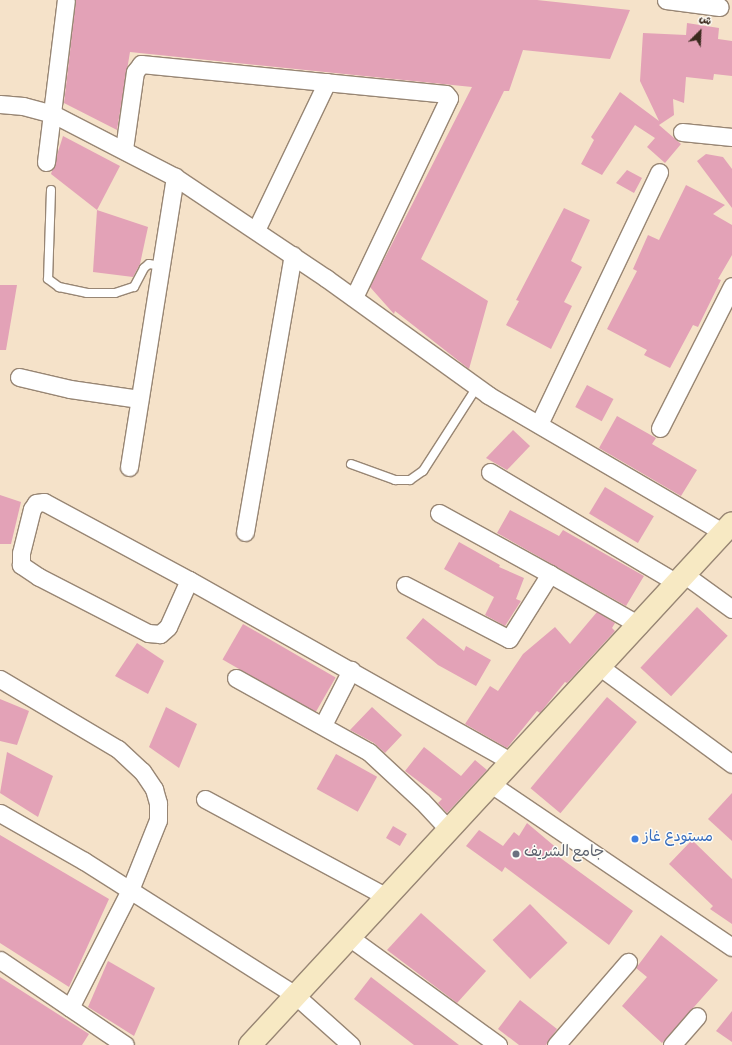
<!DOCTYPE html>
<html>
<head>
<meta charset="utf-8">
<style>
  body { margin:0 }
  #map { position:relative; width:732px; height:1045px; overflow:hidden; background:#f5e2c9; font-family:"Gochi Hand","Playpen Sans Arabic",sans-serif }
  div>[style] { position:absolute }
  .building>* { inset:0; background:#e3a2b7; transform-origin:0 0 }
  .roads { filter:drop-shadow(1px 0 #988674) drop-shadow(-1px 0 #988674) drop-shadow(0 1px #988674) drop-shadow(0 -1px #988674) }
  .service>* { height:8px; margin:-4px; padding:0 4px; transform-origin:4px; border-radius:4px; background:#fff }
  .minor>* { height:17px; margin:-8.5px; padding:0 8.5px; transform-origin:8.5px; border-radius:8.5px; background:#fff }
  .secondary>* { height:22px; margin:-11px; padding:0 11px; transform-origin:11px; border-radius:11px; background:#f7e9c3 }
  .dots>* { width:11px; height:11px; translate:-50% -50%; box-sizing:border-box; border:2px solid #fdfcf7; border-radius:50% }
  span { translate:-50% -50%; white-space:nowrap; text-align:center; line-height:1.15; -webkit-text-stroke:3px #fdfcf7; paint-order:stroke }
  .shop-label { font-size:15px; color:#366cbe }
  .left { translate:0 -50%; text-align:left }
  .worship-label { font-size:15px; color:#5b616d }
  .north { position:absolute; left:680px; top:12px; width:40px; height:40px; -webkit-text-stroke:3px #fdfcf7; paint-order:stroke; rotate:24deg; font-size:11px; font-weight:700; line-height:16px; text-align:center; color:#3b2a1e }
  .north::after { content:''; display:block; margin:auto; width:14px; height:18px; background:#3b2a1e; clip-path:polygon(50% 0,100% 100%,50% 72%,0 100%) }
</style>
</head>
<body>
<div id="map">
  <div class="building">
    <i style="clip-path:polygon(76px 0,537px 0,630px 10px,610px 59px,523px 50px,509px 91px,504px 91px,421px 259px,488px 301px,469px 369px,395px 311px,394px 314px,370px 287px,472px 87px,130px 52px,117px 130px,64px 103px)"></i>
    <i style="clip-path:polygon(687px 23px,719px 28px,718px 39px,732px 41px,732px 76px,714px 74px,713px 80px,686px 77px,684px 103px,673px 99px,674px 115px,659px 125px,681px 144px,665px 163px,647px 147px,655px 138px,635px 125px,602px 175px,581px 164px,594px 140px,591px 137px,620px 92px,659px 121px,640px 81px,643px 33px,686px 35px)"></i>
    <i style="clip-path:polygon(63px 136px,120px 166px,97px 210px,51px 174px)"></i>
    <i style="clip-path:polygon(706px 154px,723px 157px,732px 169px,732px 208px,697px 161px)"></i>
    <i style="clip-path:polygon(627px 170px,642px 178px,634px 193px,616px 183px)"></i>
    <i style="clip-path:polygon(686px 185px,725px 205px,713px 214px,732px 225px,732px 255px,718px 279px,721px 280px,698px 327px,693px 325px,670px 368px,644px 355px,647px 350px,607px 329px,637px 271px,633px 269px,648px 235px,659px 240px)"></i>
    <i style="clip-path:polygon(564px 208px,590px 220px,571px 261px,582px 267px,564px 302px,572px 306px,551px 349px,506px 325px,519px 301px,516px 300px)"></i>
    <i style="clip-path:polygon(97px 210px,148px 227px,140px 264px,133px 277px,93px 272px)"></i>
    <i style="clip-path:polygon(0 285px,17px 285px,6px 350px,0 350px)"></i>
    <i style="left:587px;top:385px;width:30px;height:25px;rotate:28deg"></i>
    <i style="clip-path:polygon(617px 416px,656px 438px,652px 444px,697px 470px,681px 496px,599px 448px)"></i>
    <i style="clip-path:polygon(513px 430px,530px 446px,507px 470px,486px 458px)"></i>
    <i style="left:605px;top:487px;width:57px;height:31px;rotate:31deg"></i>
    <i style="clip-path:polygon(0 495px,21px 502px,11px 544px,0 544px)"></i>
    <i style="clip-path:polygon(510px 510px,559px 536px,563px 530px,644px 576px,626px 606px,497px 533px)"></i>
    <i style="clip-path:polygon(459px 542px,500px 565px,499px 567px,524px 578px,516px 599px,521px 601px,505px 626px,485px 615px,494px 597px,444px 569px)"></i>
    <i style="left:697px;top:607px;width:42px;height:83px;rotate:43deg"></i>
    <i style="clip-path:polygon(597px 612px,615px 623px,612px 628px,615px 631px,567px 683px,565px 682px,540px 713px,537px 711px,507px 748px,465px 724px,490px 686px,498px 691px,523px 654px,555px 627px,570px 644px)"></i>
    <i style="clip-path:polygon(423px 618px,464px 651px,466px 646px,491px 660px,476px 686px,438px 665px,406px 638px)"></i>
    <i style="left:243px;top:624px;width:107px;height:41px;rotate:30deg"></i>
    <i style="clip-path:polygon(137px 643px,164px 661px,148px 694px,115px 676px)"></i>
    <i style="left:607px;top:697px;width:39px;height:119px;rotate:40deg"></i>
    <i style="clip-path:polygon(0 699px,29px 711px,17px 745px,0 741px)"></i>
    <i style="clip-path:polygon(166px 707px,197px 724px,179px 768px,149px 747px)"></i>
    <i style="clip-path:polygon(372px 707px,402px 735px,385px 753px,374px 743px,350px 730px)"></i>
    <i style="clip-path:polygon(424px 747px,461px 776px,475px 760px,487px 770px,447px 813px,438px 803px,442px 799px,405px 771px)"></i>
    <i style="clip-path:polygon(7px 752px,53px 776px,38px 817px,0 793px)"></i>
    <i style="left:336px;top:754px;width:47px;height:40px;rotate:29deg"></i>
    <i style="clip-path:polygon(732px 793px,732px 841px,708px 819px)"></i>
    <i style="clip-path:polygon(527px 823px,559px 850px,555px 854px,633px 911px,609px 945px,505px 867px,502px 872px,466px 846px,479px 830px,503px 846px,514px 832px,519px 836px)"></i>
    <i style="left:393px;top:826px;width:16px;height:14px;rotate:30deg"></i>
    <i style="clip-path:polygon(0 835px,109px 899px,69px 987px,0 943px)"></i>
    <i style="clip-path:polygon(692px 840px,732px 879px,732px 924px,710px 909px,713px 906px,669px 864px)"></i>
    <i style="left:530px;top:904px;width:54px;height:52px;rotate:46deg"></i>
    <i style="clip-path:polygon(421px 913px,486px 971px,457px 1003px,387px 950px)"></i>
    <i style="clip-path:polygon(661px 935px,718px 980px,662px 1043px,622px 1006px,647px 977px,636px 968px)"></i>
    <i style="clip-path:polygon(108px 961px,155px 988px,134px 1036px,88px 1007px)"></i>
    <i style="clip-path:polygon(0 977px,89px 1034px,82px 1045px,0 1045px)"></i>
    <i style="clip-path:polygon(371px 977px,459px 1045px,414px 1045px,354px 999px)"></i>
    <i style="clip-path:polygon(520px 1000px,557px 1029px,546px 1045px,519px 1045px,498px 1029px)"></i>
    <i style="clip-path:polygon(732px 1011px,732px 1042px,716px 1031px)"></i>
  </div>
  <div class="roads">
    <div class="service">
      <i style="left:51px;top:190px;width:89px;rotate:91.9deg"></i>
      <i style="left:48px;top:279px;width:14px;rotate:36deg"></i>
      <i style="left:59px;top:287px;width:29px;rotate:12deg"></i>
      <i style="left:87px;top:293px;width:28px"></i>
      <i style="left:115px;top:293px;width:20px;rotate:-18deg"></i>
      <i style="left:134px;top:287px;width:21px;rotate:-62deg"></i>
      <i style="left:144px;top:268px;width:6px;rotate:-39deg"></i>
      <i style="left:149px;top:264px;width:12px;rotate:9deg"></i>
      <i style="left:351px;top:464px;width:47px;rotate:20deg"></i>
      <i style="left:395px;top:480px;width:15px"></i>
      <i style="left:410px;top:480px;width:16px;rotate:-35deg"></i>
      <i style="left:423px;top:471px;width:100px;rotate:-57.3deg"></i>
    </div>
    <div class="minor">
      <i style="left:666px;top:0;width:54px;rotate:7.4deg"></i>
      <i style="left:0;top:104px;width:23px;rotate:5deg"></i>
      <i style="left:23px;top:106px;width:31px;rotate:15deg"></i>
      <i style="left:53px;top:114px;width:137px;rotate:27.3deg"></i>
      <i style="left:175px;top:177px;width:182px;rotate:33.8deg"></i>
      <i style="left:326px;top:278px;width:200px;rotate:35.8deg"></i>
      <i style="left:488px;top:395px;width:273px;rotate:30.3deg"></i>
      <i style="left:682px;top:132px;width:50px;rotate:5.7deg"></i>
      <i style="left:124px;top:149px;width:78px;rotate:-81.9deg"></i>
      <i style="left:135px;top:72px;width:10px;rotate:-53deg"></i>
      <i style="left:141px;top:64px;width:306px;rotate:5.6deg"></i>
      <i style="left:446px;top:94px;width:5px;rotate:53deg"></i>
      <i style="left:449px;top:98px;width:221px;rotate:115.5deg"></i>
      <i style="left:46px;top:162px;width:163px;rotate:-83deg"></i>
      <i style="left:256px;top:230px;width:164px;rotate:-64.4deg"></i>
      <i style="left:19px;top:377px;width:52px;rotate:13.2deg"></i>
      <i style="left:70px;top:389px;width:70px;rotate:8.2deg"></i>
      <i style="left:539px;top:424px;width:279px;rotate:-64.5deg"></i>
      <i style="left:660px;top:428px;width:159px;rotate:-63.1deg"></i>
      <i style="left:129px;top:467px;width:294px;rotate:-81deg"></i>
      <i style="left:490px;top:472px;width:217px;rotate:30.7deg"></i>
      <i style="left:439px;top:513px;width:127px;rotate:28.8deg"></i>
      <i style="left:245px;top:532px;width:281px;rotate:-80.2deg"></i>
      <i style="left:685px;top:575px;width:58px;rotate:35.9deg"></i>
      <i style="left:189px;top:580px;width:51px;rotate:114.1deg"></i>
      <i style="left:168px;top:627px;width:11px;rotate:139deg"></i>
      <i style="left:160px;top:634px;width:12px;rotate:-175deg"></i>
      <i style="left:148px;top:633px;width:123px;rotate:-152.8deg"></i>
      <i style="left:39px;top:577px;width:22px;rotate:-146deg"></i>
      <i style="left:21px;top:565px;width:12px;rotate:-90deg"></i>
      <i style="left:21px;top:553px;width:45px;rotate:-76deg"></i>
      <i style="left:32px;top:509px;width:7px;rotate:-56deg"></i>
      <i style="left:36px;top:503px;width:8px;rotate:-7deg"></i>
      <i style="left:44px;top:502px;width:165px;rotate:28.3deg"></i>
      <i style="left:189px;top:580px;width:371px;rotate:29.4deg"></i>
      <i style="left:405px;top:585px;width:117px;rotate:27.4deg"></i>
      <i style="left:509px;top:639px;width:77px;rotate:-57.8deg"></i>
      <i style="left:550px;top:574px;width:103px;rotate:29.8deg"></i>
      <i style="left:600px;top:667px;width:164px;rotate:36.3deg"></i>
      <i style="left:236px;top:678px;width:152px;rotate:29.1deg"></i>
      <i style="left:369px;top:752px;width:72px;rotate:42.8deg"></i>
      <i style="left:422px;top:801px;width:40px;rotate:47deg"></i>
      <i style="left:0;top:679px;width:137px;rotate:30.7deg"></i>
      <i style="left:118px;top:749px;width:33px;rotate:43deg"></i>
      <i style="left:142px;top:771px;width:22px;rotate:56deg"></i>
      <i style="left:154px;top:789px;width:15px;rotate:74deg"></i>
      <i style="left:158px;top:803px;width:17px;rotate:90deg"></i>
      <i style="left:158px;top:820px;width:75px;rotate:111.8deg"></i>
      <i style="left:130px;top:890px;width:132px;rotate:117deg"></i>
      <i style="left:323px;top:725px;width:62px;rotate:-63deg"></i>
      <i style="left:491px;top:784px;width:291px;rotate:34.1deg"></i>
      <i style="left:205px;top:799px;width:207px;rotate:28.3deg"></i>
      <i style="left:0;top:813px;width:97px;rotate:29.7deg"></i>
      <i style="left:84px;top:861px;width:250px;rotate:32.4deg"></i>
      <i style="left:295px;top:995px;width:75px;rotate:41.8deg"></i>
      <i style="left:349px;top:937px;width:184px;rotate:35.9deg"></i>
      <i style="left:0;top:960px;width:151px;rotate:34.2deg"></i>
      <i style="left:556px;top:1045px;width:110px;rotate:-49.1deg"></i>
      <i style="left:672px;top:1045px;width:38px;rotate:-49deg"></i>
    </div>
    <div class="secondary">
      <i style="left:250px;top:1045px;width:710px;rotate:-47.28deg"></i>
    </div>
  </div>
  <div class="dots">
    <i style="left:635px;top:839px;background:#3f7fe0"></i>
    <i style="left:516px;top:854px;background:#6b7280"></i>
  </div>
  <div class="shop-label">
    <span class="left" style="left:643px;top:839px">مستودع غاز</span>
  </div>
  <div class="worship-label">
    <span class="left" style="left:524px;top:854px">جامع الشريف</span>
  </div>
  <div class="north">ش</div>
</div>
</body>
</html>
